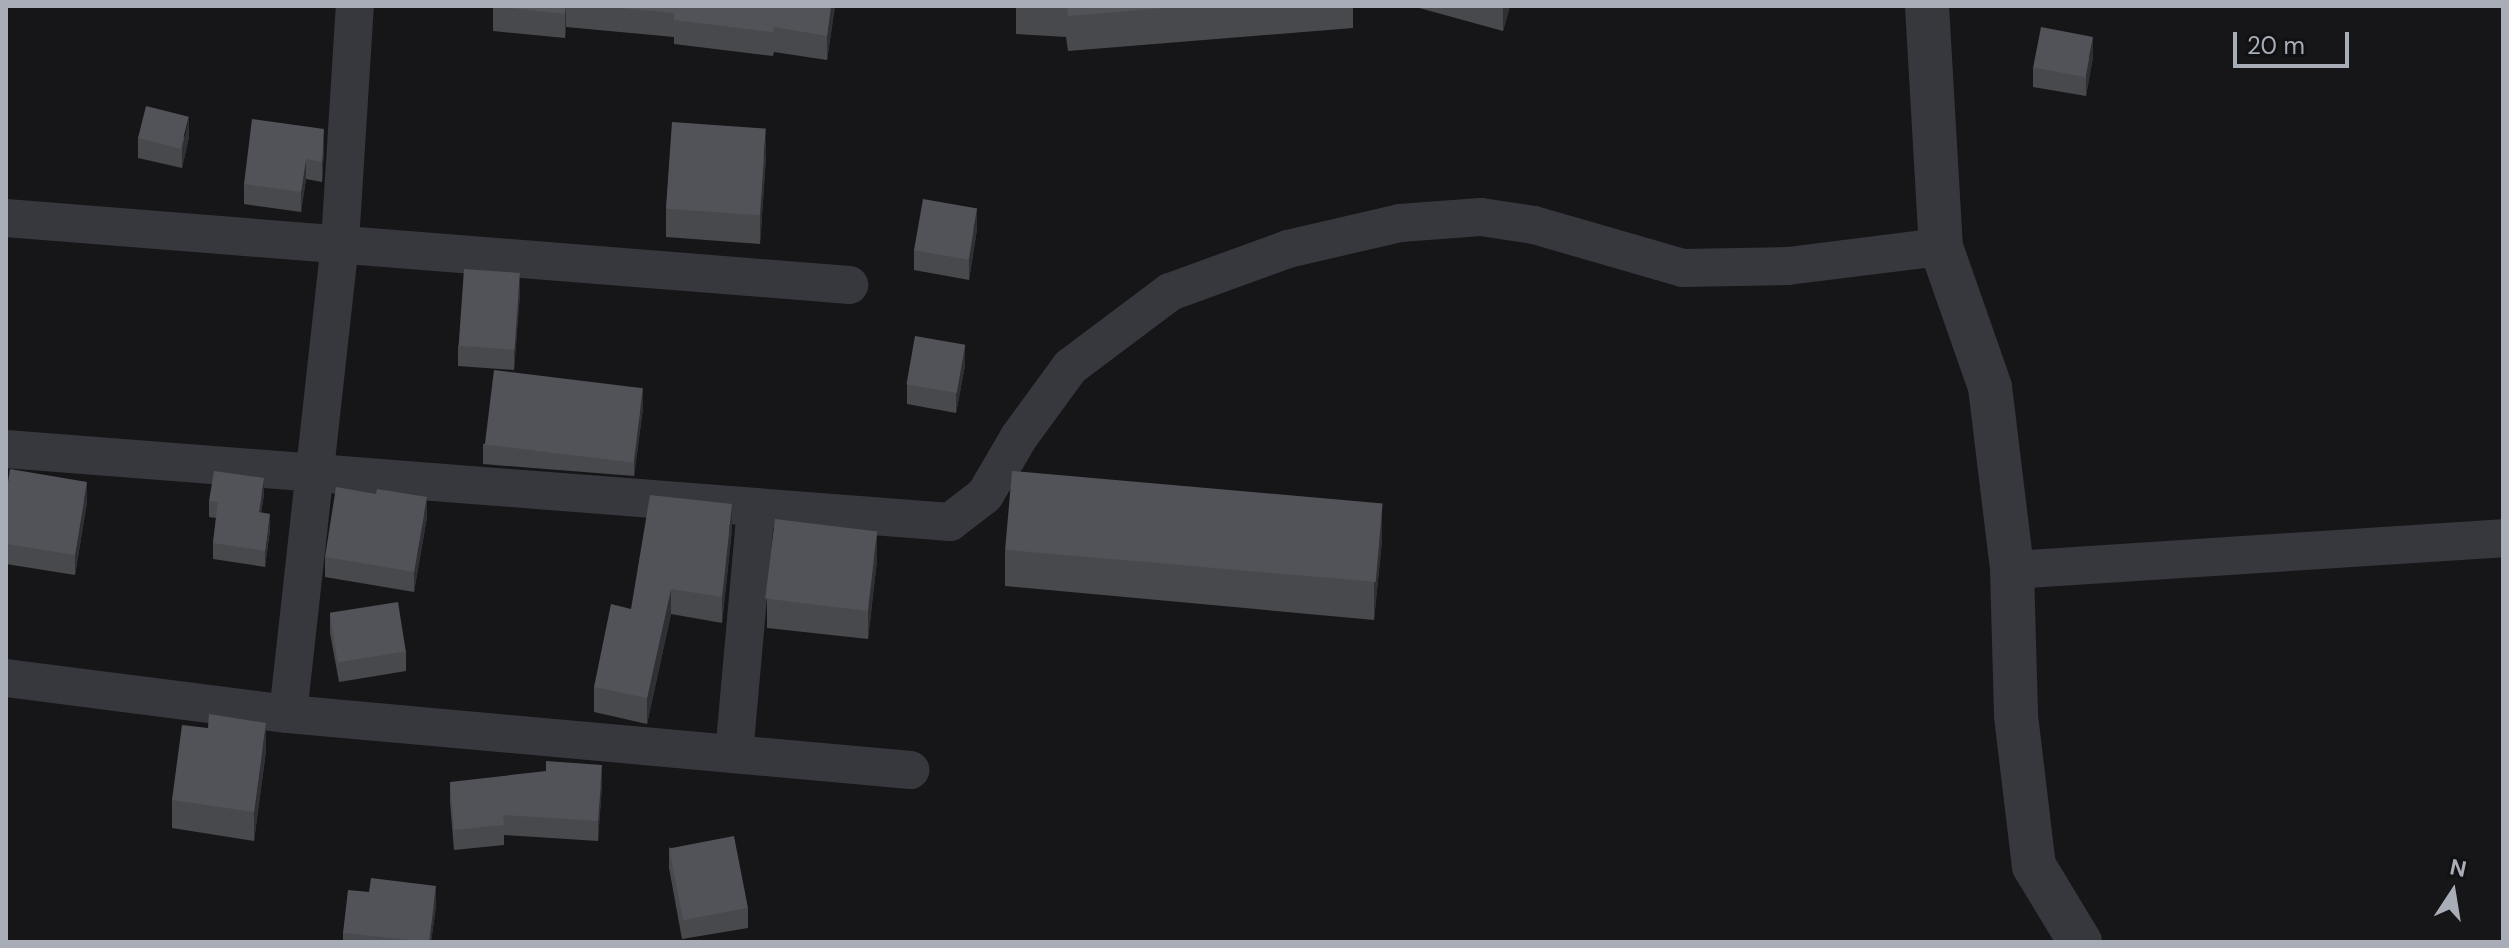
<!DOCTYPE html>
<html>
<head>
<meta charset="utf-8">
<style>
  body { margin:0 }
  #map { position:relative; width:2509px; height:948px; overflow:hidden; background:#161618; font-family:"DM Sans",sans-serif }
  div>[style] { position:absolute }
  .minor>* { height:38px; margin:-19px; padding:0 19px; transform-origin:19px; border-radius:19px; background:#37383d }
  .tertiary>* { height:44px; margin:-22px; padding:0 22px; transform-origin:22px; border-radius:22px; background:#37383d }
  .wall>* { inset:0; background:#47494d }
  .shaded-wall>* { inset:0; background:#2f3033 }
  .building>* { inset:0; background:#525359; transform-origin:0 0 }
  span { translate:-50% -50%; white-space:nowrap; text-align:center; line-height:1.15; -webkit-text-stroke:7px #111113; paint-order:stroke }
  .frame { position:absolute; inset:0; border:8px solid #a8adb8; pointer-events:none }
  .north { position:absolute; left:2413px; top:852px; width:80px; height:80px; -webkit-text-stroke:6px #111113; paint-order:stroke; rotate:12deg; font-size:22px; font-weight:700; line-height:32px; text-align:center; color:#a8adb8 }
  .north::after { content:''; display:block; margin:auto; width:28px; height:36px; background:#a8adb8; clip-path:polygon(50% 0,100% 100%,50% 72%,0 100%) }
  .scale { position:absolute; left:2233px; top:32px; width:116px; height:36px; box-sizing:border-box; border:4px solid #a8adb8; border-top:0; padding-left:10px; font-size:24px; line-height:28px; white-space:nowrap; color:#a8adb8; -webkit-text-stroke:6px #111113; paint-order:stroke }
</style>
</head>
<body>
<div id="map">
  <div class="minor">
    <i style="left:6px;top:218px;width:846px;rotate:4.54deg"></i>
    <i style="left:6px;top:449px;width:947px;rotate:4.42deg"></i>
    <i style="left:950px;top:522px;width:44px;rotate:-37.6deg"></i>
    <i style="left:985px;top:495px;width:67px;rotate:-59.6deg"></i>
    <i style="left:1019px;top:437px;width:87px;rotate:-53.9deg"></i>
    <i style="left:1070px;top:367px;width:125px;rotate:-36.9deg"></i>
    <i style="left:1170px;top:292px;width:126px;rotate:-20deg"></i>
    <i style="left:1288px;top:249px;width:115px;rotate:-13.1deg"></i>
    <i style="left:1400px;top:223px;width:81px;rotate:-4.2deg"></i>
    <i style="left:1481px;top:217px;width:54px;rotate:8.6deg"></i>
    <i style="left:1534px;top:225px;width:155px;rotate:16.1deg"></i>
    <i style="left:1683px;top:268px;width:105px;rotate:-1.1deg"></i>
    <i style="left:1788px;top:266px;width:154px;rotate:-7.1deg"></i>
    <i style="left:2012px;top:570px;width:492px;rotate:-3.7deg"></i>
    <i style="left:6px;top:678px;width:284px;rotate:7.3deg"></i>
    <i style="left:288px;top:714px;width:625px;rotate:5.14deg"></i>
    <i style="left:288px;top:714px;width:475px;rotate:-83.7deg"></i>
    <i style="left:340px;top:242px;width:236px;rotate:-86.4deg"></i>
    <i style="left:734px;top:754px;width:247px;rotate:-84.9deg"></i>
  </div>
  <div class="tertiary">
    <i style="left:1927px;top:6px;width:241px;rotate:86.7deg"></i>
    <i style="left:1941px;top:247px;width:148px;rotate:70.7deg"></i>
    <i style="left:1990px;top:387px;width:184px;rotate:83.1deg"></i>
    <i style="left:2012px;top:570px;width:146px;rotate:88.4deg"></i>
    <i style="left:2016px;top:716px;width:151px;rotate:83.2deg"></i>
    <i style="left:2034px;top:866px;width:89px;rotate:58.8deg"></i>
  </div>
  <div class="wall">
    <i style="clip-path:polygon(493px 6px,835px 6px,827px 60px,774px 52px,773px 56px,674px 44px,674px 37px,566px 27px,565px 38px,493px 31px)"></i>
    <i style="clip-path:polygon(1016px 6px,1353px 6px,1353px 28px,1068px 51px,1066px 37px,1016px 34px)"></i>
    <i style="clip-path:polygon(1412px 6px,1510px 6px,1503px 31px)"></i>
    <i style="clip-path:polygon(2093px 57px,2086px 96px,2033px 87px,2033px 67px)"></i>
    <i style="clip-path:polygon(189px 137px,182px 168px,138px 158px,138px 138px)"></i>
    <i style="clip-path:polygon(324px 149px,322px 182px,306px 179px,301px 212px,244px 204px,244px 184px)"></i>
    <i style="clip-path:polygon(766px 157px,760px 244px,666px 237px,666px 209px)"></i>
    <i style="clip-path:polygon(977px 229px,969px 280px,914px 270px,914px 250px)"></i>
    <i style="clip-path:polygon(520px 293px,514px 370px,458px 366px,458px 346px)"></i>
    <i style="clip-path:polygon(965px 365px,956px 413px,907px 404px,907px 384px)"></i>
    <i style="clip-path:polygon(643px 408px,634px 476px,483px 464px,483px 444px)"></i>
    <i style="clip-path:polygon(264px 494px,261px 513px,270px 530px,265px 567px,213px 559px,213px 543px,216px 518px,209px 517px,209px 501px)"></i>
    <i style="clip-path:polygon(376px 494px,427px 517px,414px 592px,325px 577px,325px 557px)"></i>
    <i style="clip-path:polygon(6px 495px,87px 502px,75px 575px,6px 564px)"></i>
    <i style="clip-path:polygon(732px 529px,722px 623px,671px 614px,647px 724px,594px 712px,594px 687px,631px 609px)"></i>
    <i style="clip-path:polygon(1382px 540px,1374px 620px,1005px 586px,1005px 550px)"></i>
    <i style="clip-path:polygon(877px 560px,868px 639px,767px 628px,767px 599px)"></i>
    <i style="clip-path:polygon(330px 613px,406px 651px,406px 671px,339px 682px,330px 633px)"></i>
    <i style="clip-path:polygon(208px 728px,266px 751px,254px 841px,172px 828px,172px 800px)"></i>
    <i style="clip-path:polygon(450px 782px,602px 785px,598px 841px,504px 835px,504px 845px,454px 850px,450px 802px)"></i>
    <i style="clip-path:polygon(669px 847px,748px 908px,748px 928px,682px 939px,669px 868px)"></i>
    <i style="clip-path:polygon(369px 892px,436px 906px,431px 942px,343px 942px,343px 933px)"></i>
  </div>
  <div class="shaded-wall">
    <i style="clip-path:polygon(566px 6px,566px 27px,565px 38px,565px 14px)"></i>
    <i style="clip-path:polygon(831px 6px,835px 6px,827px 60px,827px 36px)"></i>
    <i style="clip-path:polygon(1503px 6px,1510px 6px,1503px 31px)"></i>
    <i style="clip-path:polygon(2093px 37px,2093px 57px,2086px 96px,2086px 76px)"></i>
    <i style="clip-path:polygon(189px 117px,189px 137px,182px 168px,182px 148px)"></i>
    <i style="clip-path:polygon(324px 129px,324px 149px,322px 182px,322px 162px)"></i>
    <i style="clip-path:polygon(766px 129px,766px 157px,760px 244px,760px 215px)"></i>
    <i style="clip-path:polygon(306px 159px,306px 179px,301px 212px,301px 192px)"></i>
    <i style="clip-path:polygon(977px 209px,977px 229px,969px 280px,969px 260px)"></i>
    <i style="clip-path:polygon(520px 273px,520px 293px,514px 370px,514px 350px)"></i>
    <i style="clip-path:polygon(965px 345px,965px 365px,956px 413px,956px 393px)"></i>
    <i style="clip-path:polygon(643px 388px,643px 408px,634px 476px,634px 455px)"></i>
    <i style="clip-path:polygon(264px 478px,264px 494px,259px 528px,259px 512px)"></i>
    <i style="clip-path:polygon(87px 482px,87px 502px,75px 575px,75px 555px)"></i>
    <i style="clip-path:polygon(427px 497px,427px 517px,414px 592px,414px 572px)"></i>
    <i style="clip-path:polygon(732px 504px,732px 529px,722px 623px,722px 597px)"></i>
    <i style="clip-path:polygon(1382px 505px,1382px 540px,1374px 620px,1374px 585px)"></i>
    <i style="clip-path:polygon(270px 514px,270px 530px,265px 567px,265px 551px)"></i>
    <i style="clip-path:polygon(877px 531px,877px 560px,868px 639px,868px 611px)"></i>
    <i style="clip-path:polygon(671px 589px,671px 614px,647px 724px,647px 698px)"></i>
    <i style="clip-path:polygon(266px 723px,266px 751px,254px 841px,254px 812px)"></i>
    <i style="clip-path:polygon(602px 765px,602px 785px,598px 841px,598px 821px)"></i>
    <i style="clip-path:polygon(436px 886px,436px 906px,431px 942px,429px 942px)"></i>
  </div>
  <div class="building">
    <i style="clip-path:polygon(493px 6px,565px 6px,565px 14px)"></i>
    <i style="clip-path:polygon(597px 6px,831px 6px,827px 36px,774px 27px,773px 32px,674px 20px,674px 13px)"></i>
    <i style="clip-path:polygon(1067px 6px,1190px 6px,1068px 16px)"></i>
    <i style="left:2041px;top:27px;width:53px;height:41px;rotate:11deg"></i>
    <i style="left:146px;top:106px;width:44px;height:33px;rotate:14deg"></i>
    <i style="clip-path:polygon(252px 119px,324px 129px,322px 162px,306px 159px,301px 192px,244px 184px)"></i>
    <i style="left:672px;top:122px;width:94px;height:87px;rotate:4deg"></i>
    <i style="left:923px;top:199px;width:55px;height:52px;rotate:10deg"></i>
    <i style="left:464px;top:269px;width:56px;height:77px;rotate:4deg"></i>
    <i style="left:915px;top:336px;width:51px;height:49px;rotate:10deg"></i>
    <i style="left:494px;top:370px;width:150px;height:75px;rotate:7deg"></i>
    <i style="clip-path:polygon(10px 469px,87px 482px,75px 555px,6px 544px,6px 495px)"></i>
    <i style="clip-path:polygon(214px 471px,264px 478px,259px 512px,270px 514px,265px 551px,213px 543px,218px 502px,209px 501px)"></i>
    <i style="left:1012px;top:471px;width:372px;height:79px;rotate:5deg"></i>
    <i style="clip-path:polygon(336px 487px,376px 494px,377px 489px,427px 497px,414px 572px,325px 557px)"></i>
    <i style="clip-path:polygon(650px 495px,732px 504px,722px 597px,671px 589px,647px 698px,594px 687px,611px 604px,631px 609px)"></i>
    <i style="left:775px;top:519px;width:103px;height:80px;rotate:7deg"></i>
    <i style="left:398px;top:602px;width:50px;height:69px;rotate:81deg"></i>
    <i style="clip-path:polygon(209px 714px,266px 723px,254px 812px,172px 800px,182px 725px,208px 728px)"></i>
    <i style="clip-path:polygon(546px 761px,602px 765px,598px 821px,503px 815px,504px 825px,454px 830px,450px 782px,546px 771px)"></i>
    <i style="left:734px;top:836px;width:73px;height:66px;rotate:79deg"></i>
    <i style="clip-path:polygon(371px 878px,436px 886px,429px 942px,343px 933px,348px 890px,369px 892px)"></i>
  </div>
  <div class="frame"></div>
  <div class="north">N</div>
  <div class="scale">20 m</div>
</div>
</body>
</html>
